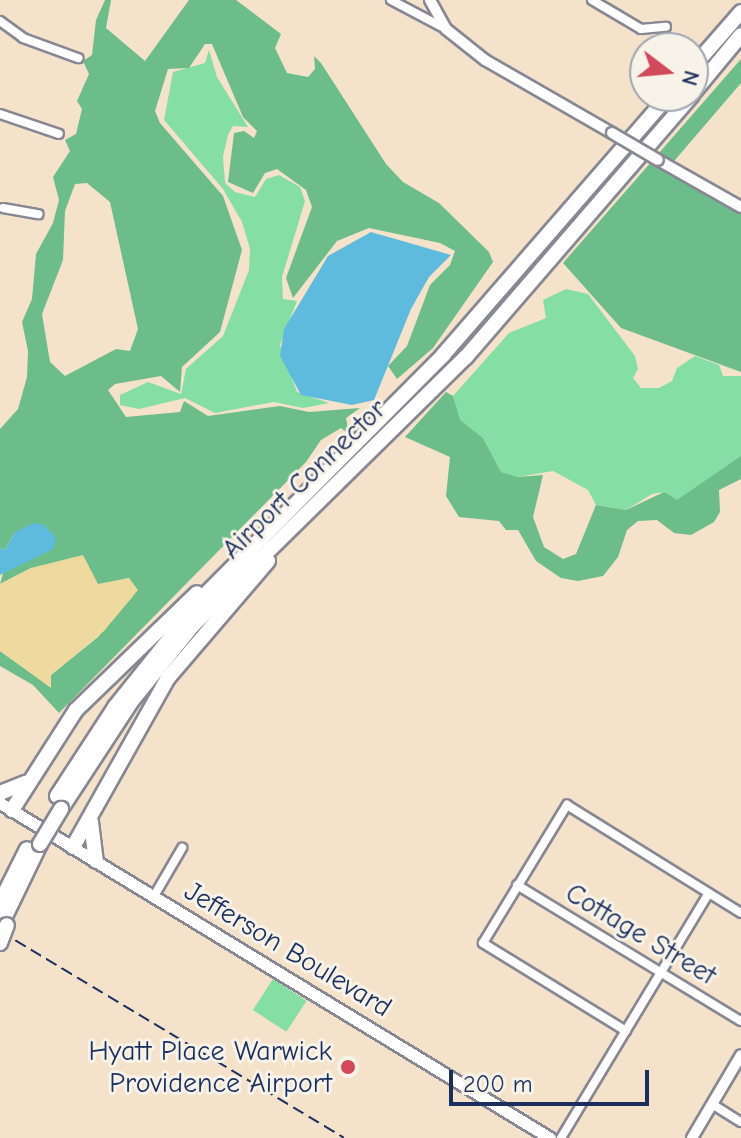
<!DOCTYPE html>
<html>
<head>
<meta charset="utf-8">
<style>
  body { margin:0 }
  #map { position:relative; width:741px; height:1138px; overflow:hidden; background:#f5e2cb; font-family:"Comic Neue",sans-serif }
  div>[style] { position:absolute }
  .green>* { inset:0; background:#85dea3; transform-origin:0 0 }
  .forest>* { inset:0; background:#6cbd89 }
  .sand>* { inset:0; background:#eeda9e }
  .water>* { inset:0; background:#5fbbdd }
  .roads { filter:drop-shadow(2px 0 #888894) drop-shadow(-2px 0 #888894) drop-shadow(0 2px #888894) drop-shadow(0 -2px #888894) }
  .minor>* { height:8px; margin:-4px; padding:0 4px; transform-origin:4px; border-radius:4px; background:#fff }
  .tertiary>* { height:10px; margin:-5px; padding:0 5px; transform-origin:5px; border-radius:5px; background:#fff }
  .secondary>* { height:11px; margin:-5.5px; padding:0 5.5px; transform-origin:5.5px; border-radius:5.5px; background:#fff }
  .motorway>* { height:14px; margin:-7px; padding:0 7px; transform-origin:7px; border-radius:7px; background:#fff }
  .rail>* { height:2px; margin-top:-1px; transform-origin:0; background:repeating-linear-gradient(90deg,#1b2f5e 0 12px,transparent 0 18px) }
  .bridges { filter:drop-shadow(2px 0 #888894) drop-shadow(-2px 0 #888894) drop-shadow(0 2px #888894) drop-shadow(0 -2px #888894) }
  .tertiary-bridge>* { height:10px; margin:-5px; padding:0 5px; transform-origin:5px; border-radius:5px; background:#fff }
  .motorway-bridge>* { height:14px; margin:-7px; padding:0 7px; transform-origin:7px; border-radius:7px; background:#fff }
  .dots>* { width:22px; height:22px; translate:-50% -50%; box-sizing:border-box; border:4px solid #f7f3e8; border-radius:50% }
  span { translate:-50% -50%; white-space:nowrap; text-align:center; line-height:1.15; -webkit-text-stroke:6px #f7f3e8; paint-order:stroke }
  .street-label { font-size:28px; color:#1b2f5e }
  .poi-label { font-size:28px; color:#1b2f5e }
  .right { translate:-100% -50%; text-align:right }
  .north { position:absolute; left:629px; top:32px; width:80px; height:80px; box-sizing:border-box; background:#f7f3e8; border:2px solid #9fa5b1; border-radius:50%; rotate:106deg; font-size:22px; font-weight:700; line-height:32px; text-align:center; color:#1b2f5e }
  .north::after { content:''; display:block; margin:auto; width:28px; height:36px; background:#d1495b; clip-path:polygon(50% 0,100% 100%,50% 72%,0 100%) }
  .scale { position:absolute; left:449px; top:1070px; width:200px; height:36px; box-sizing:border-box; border:4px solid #1b2f5e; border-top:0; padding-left:10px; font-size:24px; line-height:28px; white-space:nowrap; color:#1b2f5e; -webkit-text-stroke:6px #f7f3e8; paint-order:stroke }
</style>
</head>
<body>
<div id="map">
  <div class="green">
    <i style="clip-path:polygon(209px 50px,217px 77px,248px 127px,233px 126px,228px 135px,223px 156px,225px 183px,235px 192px,255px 197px,266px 179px,279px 175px,300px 187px,305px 201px,282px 277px,283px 299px,297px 301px,280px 345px,297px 392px,329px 403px,303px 408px,274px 402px,215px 413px,185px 398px,139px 409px,120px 405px,120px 395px,148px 382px,181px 394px,186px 369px,223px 336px,249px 270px,250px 249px,242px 222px,223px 189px,164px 120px,173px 72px,205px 63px)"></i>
    <i style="clip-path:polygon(566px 289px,588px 294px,635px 356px,638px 369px,633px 378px,641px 388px,659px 388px,672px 381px,677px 368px,695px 356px,719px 365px,723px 376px,741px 376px,741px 456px,686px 496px,673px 502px,664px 492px,652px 494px,626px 510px,596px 505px,588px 490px,553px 471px,518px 477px,501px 472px,483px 438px,459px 420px,453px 396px,509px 333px,546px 318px,543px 300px)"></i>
    <i style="left:273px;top:979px;width:40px;height:37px;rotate:33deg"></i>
  </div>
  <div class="forest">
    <i style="clip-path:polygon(evenodd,105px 0,111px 0,106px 28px,145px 61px,189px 0,236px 0,281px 34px,275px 48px,287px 73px,308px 77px,315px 69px,314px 56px,321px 63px,386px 164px,403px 182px,439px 203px,489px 252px,493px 262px,433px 348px,397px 379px,388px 366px,407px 346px,430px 285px,450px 265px,455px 251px,440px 243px,369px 228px,337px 241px,293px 298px,286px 278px,312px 207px,306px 190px,277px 169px,265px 173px,253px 193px,228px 182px,234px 133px,244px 131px,254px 138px,257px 131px,243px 117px,212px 44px,205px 44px,189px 68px,168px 69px,155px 111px,160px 123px,223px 196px,242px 250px,220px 332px,182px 367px,180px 392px,161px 376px,115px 384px,108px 390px,126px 417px,180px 412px,184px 401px,208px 416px,280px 406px,309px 412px,360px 408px,346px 418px,349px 434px,341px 428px,321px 440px,306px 462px,59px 713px,33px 685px,0 666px,0 651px,51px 687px,51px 675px,98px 637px,133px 596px,129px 578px,98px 585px,31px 568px,0 584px,15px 532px,5px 550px,0 548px,0 429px,18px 409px,27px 377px,28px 351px,22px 322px,32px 299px,36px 254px,53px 223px,59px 200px,53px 177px,70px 151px,65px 140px,76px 134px,82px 109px,77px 101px,89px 74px,83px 61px,92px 55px,96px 20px,105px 0,87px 183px,110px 202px,138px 329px,130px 351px,116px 349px,65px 376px,50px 362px,42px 314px,63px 260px,65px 211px,75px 184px,87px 183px)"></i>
    <i style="clip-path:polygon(741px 59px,741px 83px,669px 167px,741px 209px,741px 372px,621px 328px,563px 263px)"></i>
    <i style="clip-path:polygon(446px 392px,453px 396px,460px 420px,483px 438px,501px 472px,518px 477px,543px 475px,533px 517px,544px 547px,563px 559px,576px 554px,596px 505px,626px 510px,664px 492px,677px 500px,741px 456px,741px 479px,719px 490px,720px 512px,714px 522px,691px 535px,674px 533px,657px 520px,638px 521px,627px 530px,618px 557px,603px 576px,578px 581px,561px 578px,536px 561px,518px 530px,506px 530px,499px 521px,459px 517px,446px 496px,450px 457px,405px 437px)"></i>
  </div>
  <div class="sand">
    <i style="clip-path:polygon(83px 555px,98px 584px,129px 578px,138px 590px,104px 631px,51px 675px,51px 688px,0 651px,0 584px,31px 568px)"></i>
  </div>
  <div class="water">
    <i style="clip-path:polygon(371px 232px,451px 255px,429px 277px,411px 309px,374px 400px,352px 405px,301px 395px,280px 356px,284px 329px,328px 256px)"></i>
    <i style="clip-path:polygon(34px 523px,44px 525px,56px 538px,53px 549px,0 575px,0 548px,5px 550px,15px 532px)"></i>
  </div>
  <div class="roads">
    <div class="minor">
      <i style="left:391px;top:0;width:62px;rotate:27.8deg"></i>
      <i style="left:592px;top:0;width:57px;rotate:30.6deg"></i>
      <i style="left:641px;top:29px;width:25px;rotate:-5deg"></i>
      <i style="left:0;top:21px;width:29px;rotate:36deg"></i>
      <i style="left:23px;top:38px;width:59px;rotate:20deg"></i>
      <i style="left:0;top:114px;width:62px;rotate:18.7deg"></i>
      <i style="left:3px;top:208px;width:36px;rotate:10deg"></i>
      <i style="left:517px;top:885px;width:262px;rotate:31.3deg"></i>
      <i style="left:154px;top:896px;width:56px;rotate:-59.7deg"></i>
      <i style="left:626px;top:1031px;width:168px;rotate:-148.4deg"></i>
      <i style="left:483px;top:943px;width:162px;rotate:-58.7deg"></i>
      <i style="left:567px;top:805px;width:205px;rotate:31.8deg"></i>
      <i style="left:712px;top:1104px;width:34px;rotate:32deg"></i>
      <i style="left:561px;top:1138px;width:286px;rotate:-58.9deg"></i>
    </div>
    <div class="tertiary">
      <i style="left:430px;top:0;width:33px;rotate:61deg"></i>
      <i style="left:446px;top:29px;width:50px;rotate:38.5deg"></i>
      <i style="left:485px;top:60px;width:146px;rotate:29.9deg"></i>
      <i style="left:658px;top:160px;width:95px;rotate:29.5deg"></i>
      <i style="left:692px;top:1138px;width:96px;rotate:-59.4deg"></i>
    </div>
    <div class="secondary">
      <i style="left:0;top:803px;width:644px;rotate:31.35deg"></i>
    </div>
    <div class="motorway">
      <i style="left:693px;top:67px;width:73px;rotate:-48.9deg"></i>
      <i style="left:693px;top:93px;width:75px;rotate:-50.4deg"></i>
      <i style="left:0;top:793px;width:27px;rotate:-22deg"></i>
      <i style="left:57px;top:796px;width:106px;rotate:-56.9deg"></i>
      <i style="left:115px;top:707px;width:141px;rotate:-51.3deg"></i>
      <i style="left:203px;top:597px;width:341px;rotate:-45.2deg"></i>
      <i style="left:443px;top:355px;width:343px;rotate:-49deg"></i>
      <i style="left:61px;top:809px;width:128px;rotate:-56.8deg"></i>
      <i style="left:131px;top:702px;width:100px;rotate:-51.1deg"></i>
      <i style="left:194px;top:624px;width:381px;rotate:-44.5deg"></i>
      <i style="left:466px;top:357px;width:345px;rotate:-49.2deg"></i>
      <i style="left:12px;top:810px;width:119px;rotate:-57.4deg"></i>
      <i style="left:76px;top:710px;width:168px;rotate:-44deg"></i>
      <i style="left:91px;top:822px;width:39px;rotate:83deg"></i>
      <i style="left:73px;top:847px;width:194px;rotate:-60.7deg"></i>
      <i style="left:168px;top:678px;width:154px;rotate:-49.5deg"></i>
      <i style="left:0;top:903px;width:60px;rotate:-63.4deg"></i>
      <i style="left:0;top:927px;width:92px;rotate:-64.3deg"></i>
    </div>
  </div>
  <div class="rail">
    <i style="left:0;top:931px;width:401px;rotate:31deg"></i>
  </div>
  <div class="bridges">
    <div class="tertiary-bridge">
      <i style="left:612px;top:133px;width:53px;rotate:30.4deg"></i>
    </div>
    <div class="motorway-bridge">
      <i style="left:40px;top:844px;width:41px;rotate:-59deg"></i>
      <i style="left:0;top:943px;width:19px;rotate:-69deg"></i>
    </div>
  </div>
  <div class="dots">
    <i style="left:348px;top:1067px;background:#d1495b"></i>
  </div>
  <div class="street-label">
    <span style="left:304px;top:479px;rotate:-44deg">Airport Connector</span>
    <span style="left:641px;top:934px;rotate:31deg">Cottage Street</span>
    <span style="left:288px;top:949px;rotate:31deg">Jefferson Boulevard</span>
  </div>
  <div class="poi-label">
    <span class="right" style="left:332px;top:1067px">Hyatt Place Warwick<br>Providence Airport</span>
  </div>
  <div class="north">N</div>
  <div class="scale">200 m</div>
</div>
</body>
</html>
